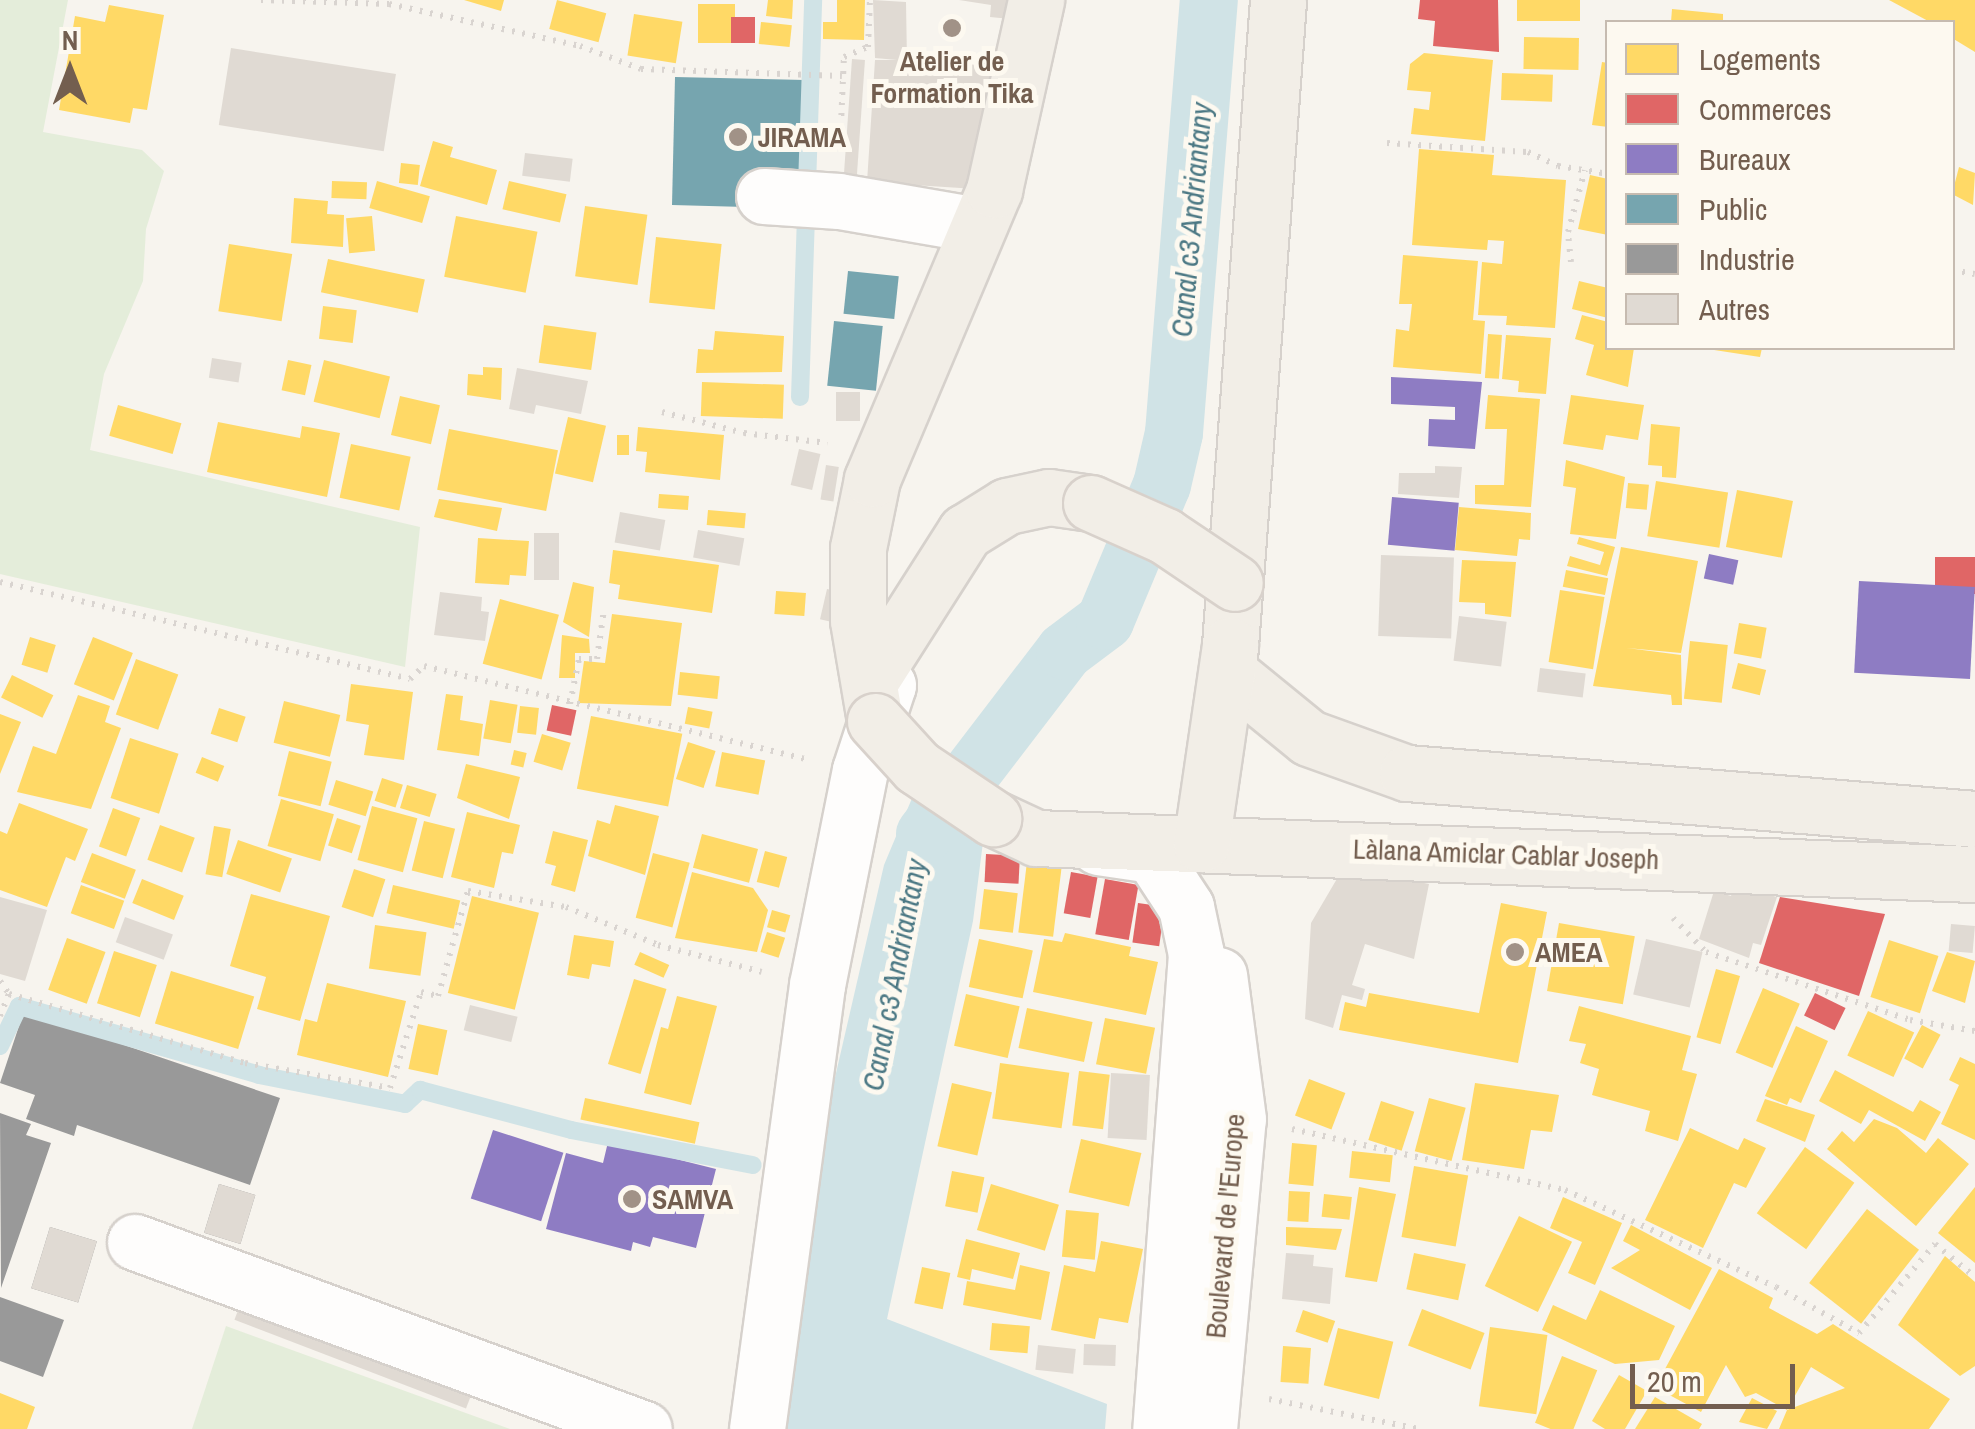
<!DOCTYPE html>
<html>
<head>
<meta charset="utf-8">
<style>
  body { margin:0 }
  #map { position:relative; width:1975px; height:1429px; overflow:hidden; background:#f7f4ee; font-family:"Archivo Narrow",sans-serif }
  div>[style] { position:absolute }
  .green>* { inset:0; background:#e4edda }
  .water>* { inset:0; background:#d0e3e6 }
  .homes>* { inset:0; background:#ffd966; transform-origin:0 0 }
  .shops>* { inset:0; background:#e06666; transform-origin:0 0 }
  .offices>* { inset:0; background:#8e7cc3; transform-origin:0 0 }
  .public>* { inset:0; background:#76a5af; transform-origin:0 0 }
  .industry>* { inset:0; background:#999; transform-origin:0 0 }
  .stream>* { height:18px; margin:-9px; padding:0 9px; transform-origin:9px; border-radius:9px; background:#d0e3e6 }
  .canal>* { height:58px; margin:-29px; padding:0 29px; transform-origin:29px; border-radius:29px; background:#d0e3e6 }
  .building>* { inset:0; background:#e0dad3; transform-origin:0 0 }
  .path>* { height:6px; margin-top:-3px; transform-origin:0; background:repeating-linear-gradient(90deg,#d9d4d0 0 2.5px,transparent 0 10.5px) }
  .roads { filter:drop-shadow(2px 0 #d6d1cc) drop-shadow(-2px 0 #d6d1cc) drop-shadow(0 2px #d6d1cc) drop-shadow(0 -2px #d6d1cc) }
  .minor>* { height:55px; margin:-27.5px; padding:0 27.5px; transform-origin:27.5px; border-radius:27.5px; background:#fefdfc }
  .major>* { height:55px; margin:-27.5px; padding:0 27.5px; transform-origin:27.5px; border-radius:27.5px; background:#f2eee7 }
  .bridges { filter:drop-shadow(2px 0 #d8d1cb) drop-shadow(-2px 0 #d8d1cb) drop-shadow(0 2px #d8d1cb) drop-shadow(0 -2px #d8d1cb) }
  .major-bridge>* { height:55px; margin:-27.5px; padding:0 27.5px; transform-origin:27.5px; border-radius:27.5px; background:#f2eee7 }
  .dots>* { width:28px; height:28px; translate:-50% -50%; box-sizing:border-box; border:5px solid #fdf9f0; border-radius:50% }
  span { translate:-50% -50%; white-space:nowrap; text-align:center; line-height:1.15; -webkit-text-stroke:10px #fdf9f0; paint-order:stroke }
  .poi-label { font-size:28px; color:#735e4f; font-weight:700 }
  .left { translate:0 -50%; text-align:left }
  .street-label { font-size:28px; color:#735e4f }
  .water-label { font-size:30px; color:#4b7884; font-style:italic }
  .legend { position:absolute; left:1605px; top:20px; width:350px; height:330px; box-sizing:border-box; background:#fdf9f0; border:2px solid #c6bbb0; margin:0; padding:12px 18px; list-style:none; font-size:30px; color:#735e4f }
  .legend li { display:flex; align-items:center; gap:20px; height:50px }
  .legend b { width:50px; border:2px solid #c6bbb0 }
  .north { position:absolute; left:20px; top:20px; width:100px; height:100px; -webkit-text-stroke:8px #fdf9f0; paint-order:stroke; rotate:0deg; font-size:28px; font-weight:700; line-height:40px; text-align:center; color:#735e4f }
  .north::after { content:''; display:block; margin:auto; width:35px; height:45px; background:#735e4f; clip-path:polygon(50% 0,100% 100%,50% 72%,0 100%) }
  .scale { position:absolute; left:1630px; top:1364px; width:165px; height:45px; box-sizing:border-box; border:5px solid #735e4f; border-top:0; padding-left:12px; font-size:30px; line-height:35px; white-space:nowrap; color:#735e4f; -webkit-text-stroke:8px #fdf9f0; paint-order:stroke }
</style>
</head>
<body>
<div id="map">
  <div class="green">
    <i style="clip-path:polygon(0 0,68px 0,43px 132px,142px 150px,164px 171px,146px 229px,143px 281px,104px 374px,90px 450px,420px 527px,405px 667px,0 574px)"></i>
    <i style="clip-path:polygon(226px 1326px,510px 1429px,192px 1429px)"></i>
  </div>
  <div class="water">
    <i style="clip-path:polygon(923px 772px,985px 826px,973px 921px,887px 1319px,1107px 1404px,1105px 1429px,784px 1429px,798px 1238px,884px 865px)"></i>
  </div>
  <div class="homes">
    <i style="clip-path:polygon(464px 0,504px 0,501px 11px)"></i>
    <i style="left:557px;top:0;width:51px;height:30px;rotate:15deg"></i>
    <i style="clip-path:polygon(768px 0,793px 0,792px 19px,766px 16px)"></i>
    <i style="clip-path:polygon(837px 0,865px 0,864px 40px,823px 39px,823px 22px,837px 22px)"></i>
    <i style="left:1517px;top:0;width:63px;height:21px"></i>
    <i style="clip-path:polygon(1889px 0,1975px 0,1975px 52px,1952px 38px,1952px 22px,1930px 22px)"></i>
    <i style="left:698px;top:4px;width:37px;height:39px"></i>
    <i style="clip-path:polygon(109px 5px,164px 15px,147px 110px,133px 108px,130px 123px,59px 110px,75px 16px,105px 22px)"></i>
    <i style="clip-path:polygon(1672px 9px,1723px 14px,1723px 22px,1671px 22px)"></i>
    <i style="left:634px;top:14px;width:49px;height:42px;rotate:9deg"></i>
    <i style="left:761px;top:22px;width:31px;height:22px;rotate:6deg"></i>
    <i style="left:1524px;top:37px;width:55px;height:32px;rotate:1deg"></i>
    <i style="clip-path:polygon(1424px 53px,1493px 60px,1485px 141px,1411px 134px,1414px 108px,1429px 110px,1431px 92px,1407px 90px,1410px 64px)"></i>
    <i style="clip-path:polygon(1602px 62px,1608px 63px,1608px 127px,1592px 125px)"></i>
    <i style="left:1502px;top:73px;width:51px;height:27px;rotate:2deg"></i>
    <i style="clip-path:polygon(433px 141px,453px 147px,450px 157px,497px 170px,487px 205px,420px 186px)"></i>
    <i style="clip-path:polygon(1419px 149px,1494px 155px,1492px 175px,1566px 180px,1555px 328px,1506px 325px,1507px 316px,1478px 315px,1482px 262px,1502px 264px,1504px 241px,1488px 240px,1487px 250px,1412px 245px)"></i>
    <i style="left:401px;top:163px;width:19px;height:20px;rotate:6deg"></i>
    <i style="clip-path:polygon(1959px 167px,1975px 173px,1973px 205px,1952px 194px)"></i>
    <i style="clip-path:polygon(1590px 175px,1608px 179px,1608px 235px,1578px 229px)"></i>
    <i style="left:332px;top:181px;width:35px;height:17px;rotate:2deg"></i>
    <i style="left:377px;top:181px;width:55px;height:28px;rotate:16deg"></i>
    <i style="left:509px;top:181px;width:59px;height:29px;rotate:13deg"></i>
    <i style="clip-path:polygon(294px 198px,328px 201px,327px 214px,344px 215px,343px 247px,291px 243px)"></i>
    <i style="left:585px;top:206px;width:63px;height:71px;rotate:8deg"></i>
    <i style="left:372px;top:216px;width:35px;height:26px;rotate:85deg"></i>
    <i style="left:456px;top:216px;width:83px;height:62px;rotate:11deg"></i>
    <i style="left:656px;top:237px;width:66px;height:66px;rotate:6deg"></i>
    <i style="left:229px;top:244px;width:64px;height:68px;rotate:9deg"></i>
    <i style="clip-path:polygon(1403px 255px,1478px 261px,1473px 320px,1485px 321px,1481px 374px,1393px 367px,1396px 329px,1409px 331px,1412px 304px,1399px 304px)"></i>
    <i style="left:328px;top:259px;width:99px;height:34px;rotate:12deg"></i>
    <i style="clip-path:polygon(1579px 281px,1608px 288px,1608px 318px,1572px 309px)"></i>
    <i style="left:323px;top:306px;width:34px;height:33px;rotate:7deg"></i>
    <i style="clip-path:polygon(1582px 315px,1608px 322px,1608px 348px,1634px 348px,1628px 387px,1586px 375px,1594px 345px,1575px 339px)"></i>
    <i style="left:544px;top:325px;width:53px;height:38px;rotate:8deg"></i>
    <i style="clip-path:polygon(715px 331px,784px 336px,782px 372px,696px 373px,698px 349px,713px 350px)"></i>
    <i style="left:1488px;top:334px;width:14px;height:44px;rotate:4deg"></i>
    <i style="clip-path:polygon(1506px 335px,1551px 338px,1546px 394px,1518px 392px,1519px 381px,1502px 379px)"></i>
    <i style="clip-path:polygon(1701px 348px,1762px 348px,1760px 357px)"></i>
    <i style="left:288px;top:360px;width:24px;height:31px;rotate:12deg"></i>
    <i style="left:324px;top:360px;width:68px;height:43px;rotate:14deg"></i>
    <i style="clip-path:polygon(483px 367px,502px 368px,501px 400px,467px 395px,468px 374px,483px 375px)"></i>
    <i style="left:702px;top:382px;width:82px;height:34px;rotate:2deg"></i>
    <i style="clip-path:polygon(1488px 395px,1540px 399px,1531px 507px,1475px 504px,1475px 485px,1504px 485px,1507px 429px,1485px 429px)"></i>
    <i style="clip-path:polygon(1571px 395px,1644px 405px,1638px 440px,1606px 435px,1603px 450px,1563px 444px)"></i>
    <i style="left:400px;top:396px;width:41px;height:40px;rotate:13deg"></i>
    <i style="left:118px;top:405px;width:66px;height:32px;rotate:16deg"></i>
    <i style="left:568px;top:417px;width:39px;height:58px;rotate:13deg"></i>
    <i style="clip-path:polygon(218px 422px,300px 438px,302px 426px,340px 433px,327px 497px,207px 472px)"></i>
    <i style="clip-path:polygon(1651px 424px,1680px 427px,1676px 478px,1662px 477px,1662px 466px,1648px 465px)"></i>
    <i style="clip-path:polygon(638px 427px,724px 435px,720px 480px,645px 472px,647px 452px,636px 451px)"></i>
    <i style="left:449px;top:429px;width:111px;height:62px;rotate:11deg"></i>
    <i style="left:617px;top:435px;width:12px;height:20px"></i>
    <i style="left:351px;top:444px;width:61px;height:55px;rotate:12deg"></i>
    <i style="clip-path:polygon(1566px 460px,1625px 477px,1616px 539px,1570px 534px,1576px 488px,1563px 486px)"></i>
    <i style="left:1656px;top:481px;width:73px;height:56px;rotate:9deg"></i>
    <i style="left:1628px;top:483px;width:21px;height:25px;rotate:5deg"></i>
    <i style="left:1737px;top:490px;width:57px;height:58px;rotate:11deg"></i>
    <i style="left:659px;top:494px;width:30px;height:14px;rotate:4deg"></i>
    <i style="clip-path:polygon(439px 499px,502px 508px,497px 531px,434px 517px)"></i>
    <i style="clip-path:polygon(1459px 507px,1531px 513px,1530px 540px,1519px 539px,1517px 556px,1455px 550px)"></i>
    <i style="left:708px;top:510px;width:38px;height:15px;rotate:5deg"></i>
    <i style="clip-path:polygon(1579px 537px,1615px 547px,1607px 576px,1567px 566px,1570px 556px,1600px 565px,1604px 552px,1577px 544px)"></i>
    <i style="clip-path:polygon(478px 538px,529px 541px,526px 576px,510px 575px,509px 585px,475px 583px)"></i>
    <i style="clip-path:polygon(1621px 547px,1698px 561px,1681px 653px,1627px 648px,1681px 655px,1682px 705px,1672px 705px,1671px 695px,1593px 686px)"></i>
    <i style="clip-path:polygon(613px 550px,719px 565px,712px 613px,618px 599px,620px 585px,609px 583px)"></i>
    <i style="clip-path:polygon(1462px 560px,1516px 562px,1511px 617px,1485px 614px,1485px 603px,1459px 602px)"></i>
    <i style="left:1566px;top:570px;width:43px;height:17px;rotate:11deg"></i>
    <i style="clip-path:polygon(573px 582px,594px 587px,589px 637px,563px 622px)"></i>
    <i style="left:1560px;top:590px;width:45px;height:73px;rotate:9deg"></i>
    <i style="left:776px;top:591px;width:30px;height:23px;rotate:4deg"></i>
    <i style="left:500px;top:599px;width:61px;height:67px;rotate:15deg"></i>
    <i style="clip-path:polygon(612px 614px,682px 623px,671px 706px,578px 703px,584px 661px,605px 663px)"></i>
    <i style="left:1739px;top:623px;width:28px;height:31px;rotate:10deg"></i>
    <i style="clip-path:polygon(562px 635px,589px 639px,590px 653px,575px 653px,575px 678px,559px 678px)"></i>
    <i style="left:30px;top:637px;width:27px;height:29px;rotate:17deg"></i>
    <i style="left:93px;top:637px;width:43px;height:51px;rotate:22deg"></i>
    <i style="left:1690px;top:641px;width:38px;height:58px;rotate:6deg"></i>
    <i style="left:136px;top:659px;width:45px;height:59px;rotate:20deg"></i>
    <i style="left:1738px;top:663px;width:29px;height:26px;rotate:14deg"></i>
    <i style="left:680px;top:672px;width:40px;height:23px;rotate:6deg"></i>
    <i style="left:12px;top:675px;width:46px;height:25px;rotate:26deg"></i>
    <i style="clip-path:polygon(351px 684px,413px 692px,404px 760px,364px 755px,369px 725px,346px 721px)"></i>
    <i style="clip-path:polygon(446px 694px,463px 696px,460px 720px,483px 724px,479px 756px,437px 750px)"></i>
    <i style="clip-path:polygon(78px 695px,110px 706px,105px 722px,121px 728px,91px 809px,17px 792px,33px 746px,56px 754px)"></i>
    <i style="left:490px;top:700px;width:28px;height:39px;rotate:10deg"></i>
    <i style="left:284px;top:701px;width:58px;height:43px;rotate:14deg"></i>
    <i style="left:520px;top:706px;width:19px;height:27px;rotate:6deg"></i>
    <i style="left:688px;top:707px;width:25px;height:17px;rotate:11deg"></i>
    <i style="left:219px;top:708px;width:28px;height:27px;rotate:18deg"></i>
    <i style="clip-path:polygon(0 714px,21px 722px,0 774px)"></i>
    <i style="left:591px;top:716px;width:93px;height:74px;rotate:11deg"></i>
    <i style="left:542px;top:734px;width:30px;height:29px;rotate:17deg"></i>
    <i style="left:130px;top:738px;width:51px;height:63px;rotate:18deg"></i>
    <i style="left:688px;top:742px;width:29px;height:39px;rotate:18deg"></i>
    <i style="left:514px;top:750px;width:13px;height:15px;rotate:13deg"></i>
    <i style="left:289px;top:751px;width:44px;height:46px;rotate:14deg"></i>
    <i style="left:722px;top:752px;width:44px;height:35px;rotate:11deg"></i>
    <i style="left:202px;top:757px;width:24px;height:17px;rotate:22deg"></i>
    <i style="clip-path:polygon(466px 764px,520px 777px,509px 819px,457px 798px)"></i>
    <i style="left:382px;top:778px;width:22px;height:24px;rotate:18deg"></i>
    <i style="left:336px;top:780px;width:39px;height:26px;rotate:17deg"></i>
    <i style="left:407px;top:785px;width:31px;height:24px;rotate:17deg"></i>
    <i style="left:281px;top:799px;width:55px;height:49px;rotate:16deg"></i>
    <i style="clip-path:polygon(19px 803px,88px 829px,75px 861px,66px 857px,47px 907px,0 890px,0 831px,7px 834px)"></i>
    <i style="clip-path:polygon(615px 805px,659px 816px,645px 875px,588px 856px,597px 820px,610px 824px)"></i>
    <i style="left:372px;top:806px;width:47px;height:56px;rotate:15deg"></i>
    <i style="left:113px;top:808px;width:29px;height:41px;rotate:20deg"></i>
    <i style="clip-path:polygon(467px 812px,520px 825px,513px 854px,502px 852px,494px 888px,451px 877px)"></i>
    <i style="left:337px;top:818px;width:25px;height:29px;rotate:18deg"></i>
    <i style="left:424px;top:821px;width:32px;height:51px;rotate:14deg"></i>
    <i style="left:160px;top:825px;width:37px;height:37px;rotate:20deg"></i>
    <i style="left:214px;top:826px;width:17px;height:49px;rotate:10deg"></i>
    <i style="clip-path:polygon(553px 831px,588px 840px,575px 892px,551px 885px,556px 866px,545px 863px)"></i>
    <i style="left:702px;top:834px;width:58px;height:35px;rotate:15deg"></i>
    <i style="left:238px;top:840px;width:57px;height:36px;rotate:19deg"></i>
    <i style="left:765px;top:851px;width:23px;height:32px;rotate:15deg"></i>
    <i style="left:92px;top:853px;width:47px;height:31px;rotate:21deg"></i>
    <i style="left:653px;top:853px;width:38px;height:67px;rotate:15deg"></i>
    <i style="left:1027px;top:862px;width:35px;height:71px;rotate:7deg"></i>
    <i style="left:354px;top:869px;width:33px;height:40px;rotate:18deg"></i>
    <i style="clip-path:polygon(692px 872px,753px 888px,768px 910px,757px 952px,675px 938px)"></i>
    <i style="left:142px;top:879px;width:45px;height:26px;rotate:22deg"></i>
    <i style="left:81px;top:885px;width:46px;height:30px;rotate:20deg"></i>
    <i style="left:393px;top:885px;width:69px;height:29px;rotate:13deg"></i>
    <i style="left:984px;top:889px;width:34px;height:40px;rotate:7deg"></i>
    <i style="clip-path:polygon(251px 894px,330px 916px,300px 1021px,257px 1009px,266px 977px,230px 966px)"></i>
    <i style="left:472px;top:896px;width:69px;height:100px;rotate:14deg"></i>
    <i style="clip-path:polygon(1501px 903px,1547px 912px,1518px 1063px,1339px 1030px,1345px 1002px,1366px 1007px,1369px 993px,1479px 1013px)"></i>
    <i style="left:772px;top:910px;width:19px;height:18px;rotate:16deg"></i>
    <i style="left:1559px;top:923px;width:77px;height:69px;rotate:10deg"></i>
    <i style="left:375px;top:925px;width:52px;height:44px;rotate:8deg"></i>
    <i style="left:767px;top:932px;width:19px;height:21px;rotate:18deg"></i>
    <i style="clip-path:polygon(1065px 933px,1131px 947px,1129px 956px,1158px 962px,1146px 1015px,1033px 992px,1044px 939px,1062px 942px)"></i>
    <i style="clip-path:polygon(574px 935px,614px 941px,610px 967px,592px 964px,589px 979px,567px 975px)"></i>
    <i style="left:67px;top:938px;width:41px;height:55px;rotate:20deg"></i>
    <i style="left:979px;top:939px;width:55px;height:49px;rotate:12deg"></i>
    <i style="left:1889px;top:940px;width:52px;height:60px;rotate:18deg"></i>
    <i style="left:114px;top:951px;width:45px;height:55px;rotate:18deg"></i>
    <i style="left:640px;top:952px;width:32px;height:14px;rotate:24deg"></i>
    <i style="clip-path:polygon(1947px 952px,1975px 961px,1965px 1003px,1932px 991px)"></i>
    <i style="left:1716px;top:969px;width:25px;height:71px;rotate:16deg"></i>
    <i style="left:171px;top:971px;width:87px;height:55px;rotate:17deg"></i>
    <i style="left:634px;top:979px;width:34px;height:89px;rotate:17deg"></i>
    <i style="clip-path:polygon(327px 983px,406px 1001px,388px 1077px,297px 1055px,305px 1019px,317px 1022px)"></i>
    <i style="left:1763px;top:988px;width:40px;height:70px;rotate:23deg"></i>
    <i style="left:966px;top:994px;width:55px;height:53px;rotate:13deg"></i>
    <i style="clip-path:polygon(677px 996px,717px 1006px,691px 1105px,644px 1093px,661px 1027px,668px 1029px)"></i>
    <i style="clip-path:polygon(1579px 1006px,1691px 1036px,1682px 1070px,1697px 1074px,1678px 1141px,1645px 1131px,1650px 1111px,1592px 1095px,1599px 1069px,1580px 1063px,1586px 1044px,1569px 1041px)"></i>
    <i style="left:1027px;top:1008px;width:67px;height:41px;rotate:12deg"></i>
    <i style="left:1868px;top:1011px;width:51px;height:49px;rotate:25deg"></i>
    <i style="left:1105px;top:1018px;width:51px;height:47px;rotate:11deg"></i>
    <i style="left:418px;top:1024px;width:30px;height:46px;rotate:12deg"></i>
    <i style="left:1922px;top:1025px;width:21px;height:38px;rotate:28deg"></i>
    <i style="clip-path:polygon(1796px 1026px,1828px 1041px,1801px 1103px,1790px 1098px,1787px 1105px,1765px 1096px)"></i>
    <i style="clip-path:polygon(1960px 1057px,1975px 1064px,1975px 1140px,1941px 1124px,1959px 1085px,1949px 1080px)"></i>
    <i style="left:1000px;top:1063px;width:70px;height:56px;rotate:8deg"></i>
    <i style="clip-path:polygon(1835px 1070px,1913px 1112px,1920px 1100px,1941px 1112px,1925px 1141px,1869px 1110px,1861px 1124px,1819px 1101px)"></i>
    <i style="left:1079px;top:1071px;width:31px;height:55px;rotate:7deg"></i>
    <i style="left:1309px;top:1079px;width:39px;height:39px;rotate:21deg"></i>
    <i style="left:952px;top:1083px;width:41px;height:65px;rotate:13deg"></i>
    <i style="clip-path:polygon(1475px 1083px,1559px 1095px,1552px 1132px,1531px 1130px,1524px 1169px,1462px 1160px)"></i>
    <i style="left:585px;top:1098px;width:117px;height:22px;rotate:12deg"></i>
    <i style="left:1429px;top:1098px;width:38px;height:55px;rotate:15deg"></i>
    <i style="clip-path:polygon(1765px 1099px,1815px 1115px,1805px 1142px,1756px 1121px)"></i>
    <i style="left:1381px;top:1101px;width:35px;height:41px;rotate:18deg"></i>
    <i style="clip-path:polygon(1874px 1119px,1897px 1128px,1926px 1153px,1938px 1138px,1969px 1164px,1916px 1226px,1827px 1149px,1842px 1131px,1854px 1142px)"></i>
    <i style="clip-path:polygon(1690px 1128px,1738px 1150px,1744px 1138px,1766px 1148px,1746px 1188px,1734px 1183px,1703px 1248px,1645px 1220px)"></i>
    <i style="left:1081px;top:1139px;width:62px;height:55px;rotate:13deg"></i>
    <i style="left:1292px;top:1143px;width:25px;height:41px;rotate:5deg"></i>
    <i style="left:1805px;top:1147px;width:61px;height:82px;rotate:36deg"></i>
    <i style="left:1352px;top:1151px;width:41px;height:27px;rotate:6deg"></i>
    <i style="left:1414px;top:1166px;width:55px;height:72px;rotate:10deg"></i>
    <i style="left:952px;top:1171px;width:33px;height:36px;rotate:11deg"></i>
    <i style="left:991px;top:1184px;width:71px;height:48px;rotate:17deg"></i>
    <i style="clip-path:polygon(1359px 1187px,1396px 1194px,1377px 1282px,1345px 1277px)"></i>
    <i style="clip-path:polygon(1975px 1187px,1975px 1263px,1938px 1233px)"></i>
    <i style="left:1289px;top:1191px;width:21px;height:30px;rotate:3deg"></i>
    <i style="left:1324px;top:1194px;width:28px;height:23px;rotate:6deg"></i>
    <i style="clip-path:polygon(1563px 1197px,1622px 1223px,1595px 1285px,1568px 1273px,1582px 1242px,1550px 1228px)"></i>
    <i style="left:1867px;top:1209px;width:66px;height:94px;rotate:38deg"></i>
    <i style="left:1066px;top:1210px;width:33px;height:47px;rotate:5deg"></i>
    <i style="left:1519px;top:1216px;width:59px;height:78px;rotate:26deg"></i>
    <i style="clip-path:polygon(1631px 1225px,1712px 1268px,1690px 1310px,1611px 1268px,1640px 1250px,1623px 1241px)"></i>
    <i style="clip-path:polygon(1286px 1227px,1342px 1229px,1336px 1250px,1286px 1245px)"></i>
    <i style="clip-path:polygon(966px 1239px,1020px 1253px,1013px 1279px,972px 1269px,970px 1280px,957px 1277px)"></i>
    <i style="clip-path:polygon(1101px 1241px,1143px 1249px,1128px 1323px,1099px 1318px,1095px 1339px,1051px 1330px,1064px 1265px,1095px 1272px)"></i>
    <i style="left:1414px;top:1253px;width:53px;height:37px;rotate:12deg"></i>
    <i style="clip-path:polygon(1945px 1256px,1975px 1282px,1975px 1366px,1960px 1376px,1898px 1325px)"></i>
    <i style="clip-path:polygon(1020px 1265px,1050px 1272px,1041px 1320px,963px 1305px,967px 1281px,1015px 1290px)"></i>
    <i style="left:922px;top:1267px;width:29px;height:37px;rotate:12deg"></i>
    <i style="clip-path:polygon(1719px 1269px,1773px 1298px,1769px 1308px,1817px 1334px,1833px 1324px,1950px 1399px,1929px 1429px,1779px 1429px,1787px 1410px,1845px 1388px,1811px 1367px,1787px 1410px,1756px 1393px,1745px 1397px,1726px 1365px,1701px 1412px,1662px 1391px,1665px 1369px)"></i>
    <i style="clip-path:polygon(1600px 1290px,1675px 1326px,1659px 1360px,1615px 1364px,1542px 1330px,1553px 1305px,1586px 1320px)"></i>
    <i style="left:1422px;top:1309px;width:67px;height:39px;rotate:21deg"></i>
    <i style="left:1303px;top:1310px;width:34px;height:23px;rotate:19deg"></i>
    <i style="left:992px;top:1323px;width:38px;height:27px;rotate:5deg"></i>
    <i style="left:1490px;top:1327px;width:58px;height:80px;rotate:8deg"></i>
    <i style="left:1338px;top:1328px;width:57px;height:59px;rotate:14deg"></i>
    <i style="left:1283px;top:1346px;width:28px;height:36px;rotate:4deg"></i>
    <i style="left:1562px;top:1356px;width:38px;height:72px;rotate:22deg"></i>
    <i style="clip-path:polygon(1619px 1375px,1647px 1391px,1625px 1429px,1605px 1429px,1592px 1421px)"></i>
    <i style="clip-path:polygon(0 1393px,35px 1407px,27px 1429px,0 1429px)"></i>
    <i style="clip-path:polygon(1655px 1397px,1702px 1424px,1699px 1429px,1635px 1429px)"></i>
    <i style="clip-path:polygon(1752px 1398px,1777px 1411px,1767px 1429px,1739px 1422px)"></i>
  </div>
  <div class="shops">
    <i style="clip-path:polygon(1420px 0,1498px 0,1499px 52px,1433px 46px,1435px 21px,1418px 19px)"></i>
    <i style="left:731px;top:17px;width:24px;height:26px"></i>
    <i style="left:1935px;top:557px;width:40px;height:37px"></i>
    <i style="left:552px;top:705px;width:25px;height:26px;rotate:12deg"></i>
    <i style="left:986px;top:854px;width:34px;height:28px;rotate:3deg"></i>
    <i style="left:1071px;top:872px;width:27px;height:42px;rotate:10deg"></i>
    <i style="left:1105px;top:879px;width:34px;height:56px;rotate:10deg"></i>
    <i style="clip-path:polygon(1780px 897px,1885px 914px,1859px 996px,1759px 963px)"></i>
    <i style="left:1138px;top:903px;width:27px;height:40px;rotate:8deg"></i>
    <i style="left:1815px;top:993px;width:34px;height:25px;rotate:26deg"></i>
  </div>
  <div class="offices">
    <i style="clip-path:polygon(1391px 377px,1482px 382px,1475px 449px,1428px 446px,1429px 419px,1455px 420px,1455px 407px,1391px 404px)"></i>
    <i style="left:1392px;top:497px;width:67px;height:48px;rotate:5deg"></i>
    <i style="left:1709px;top:554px;width:30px;height:25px;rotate:12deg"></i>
    <i style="left:1859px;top:581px;width:116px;height:92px;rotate:3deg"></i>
    <i style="left:493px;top:1130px;width:74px;height:72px;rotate:18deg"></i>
    <i style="clip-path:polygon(608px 1142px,716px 1169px,696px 1248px,653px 1237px,650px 1247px,633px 1242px,631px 1251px,546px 1229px,566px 1153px,603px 1163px)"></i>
  </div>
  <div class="public">
    <i style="clip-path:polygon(675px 77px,805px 80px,802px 195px,782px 208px,672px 205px)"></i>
    <i style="left:848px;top:271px;width:51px;height:43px;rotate:6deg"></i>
    <i style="left:834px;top:321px;width:49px;height:65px;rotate:6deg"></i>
  </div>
  <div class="industry">
    <i style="clip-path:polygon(24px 1011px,280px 1098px,250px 1185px,77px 1125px,74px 1136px,26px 1119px,35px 1095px,0 1083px)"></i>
    <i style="clip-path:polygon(0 1113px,31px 1124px,26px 1135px,51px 1143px,1px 1288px)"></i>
    <i style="left:219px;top:1184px;width:38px;height:51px;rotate:17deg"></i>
    <i style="left:50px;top:1227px;width:49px;height:64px;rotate:17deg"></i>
    <i style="clip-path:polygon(0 1297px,64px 1320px,43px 1377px,0 1361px)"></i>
  </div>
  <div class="stream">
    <i style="left:800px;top:397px;width:397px;rotate:-88.1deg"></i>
    <i style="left:0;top:1046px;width:44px;rotate:-64.6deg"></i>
    <i style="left:19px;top:1006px;width:250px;rotate:16deg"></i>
    <i style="left:259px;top:1075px;width:149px;rotate:11.2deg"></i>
    <i style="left:405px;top:1104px;width:21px;rotate:-43deg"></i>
    <i style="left:420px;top:1090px;width:156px;rotate:14.8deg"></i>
    <i style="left:571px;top:1130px;width:185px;rotate:10.9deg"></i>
  </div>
  <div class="canal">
    <i style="left:925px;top:834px;width:230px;rotate:-52.6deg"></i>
    <i style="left:1065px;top:651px;width:50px;rotate:-36.9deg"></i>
    <i style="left:1105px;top:621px;width:147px;rotate:-67.3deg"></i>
    <i style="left:1162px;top:485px;width:53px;rotate:-77deg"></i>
    <i style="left:1174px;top:433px;width:434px;rotate:-85.4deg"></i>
  </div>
  <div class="building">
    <i style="clip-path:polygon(873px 0,906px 2px,907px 61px,1015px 65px,976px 189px,867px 182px,875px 60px,897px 60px,875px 58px)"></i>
    <i style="clip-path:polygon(959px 0,1024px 0,1022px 20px,990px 17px,991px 5px)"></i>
    <i style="left:231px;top:48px;width:167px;height:78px;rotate:9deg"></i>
    <i style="left:852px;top:59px;width:13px;height:126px;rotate:4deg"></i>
    <i style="left:525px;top:153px;width:48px;height:23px;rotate:7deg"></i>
    <i style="left:212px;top:358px;width:30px;height:20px;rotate:9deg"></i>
    <i style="clip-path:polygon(517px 368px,588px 381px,581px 414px,536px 405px,534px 414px,509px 409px)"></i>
    <i style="left:836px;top:392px;width:24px;height:29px"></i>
    <i style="left:799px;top:449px;width:22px;height:37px;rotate:13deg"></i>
    <i style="left:826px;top:465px;width:13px;height:35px;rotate:9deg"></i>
    <i style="clip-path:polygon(1435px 466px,1462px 467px,1459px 498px,1398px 494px,1399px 473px,1435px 473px)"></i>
    <i style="left:620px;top:512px;width:46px;height:31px;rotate:10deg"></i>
    <i style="left:698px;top:530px;width:47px;height:28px;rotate:10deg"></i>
    <i style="left:534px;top:533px;width:25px;height:47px"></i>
    <i style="left:1381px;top:555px;width:73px;height:81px;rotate:2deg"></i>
    <i style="left:827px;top:589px;width:28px;height:31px;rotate:13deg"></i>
    <i style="clip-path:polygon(440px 592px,482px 597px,481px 611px,489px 612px,485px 641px,434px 635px)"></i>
    <i style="left:1459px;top:616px;width:48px;height:45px;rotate:7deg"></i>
    <i style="left:1540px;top:668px;width:46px;height:24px;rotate:7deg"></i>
    <i style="clip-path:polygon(1375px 873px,1429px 884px,1414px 959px,1365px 944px,1352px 985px,1365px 989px,1362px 1000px,1342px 995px,1333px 1028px,1305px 1019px,1311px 923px,1338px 877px)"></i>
    <i style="clip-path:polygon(1734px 885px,1777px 897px,1761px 945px,1753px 943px,1749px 958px,1699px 939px,1714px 891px,1731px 896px)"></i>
    <i style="clip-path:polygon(0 897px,47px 910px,25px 981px,0 974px)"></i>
    <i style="left:125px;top:917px;width:51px;height:27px;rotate:20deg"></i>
    <i style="left:1951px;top:924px;width:24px;height:27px;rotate:5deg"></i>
    <i style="left:1646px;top:939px;width:58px;height:57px;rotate:13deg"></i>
    <i style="left:470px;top:1005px;width:49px;height:26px;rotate:14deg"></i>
    <i style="left:1111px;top:1073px;width:39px;height:65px;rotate:3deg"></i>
    <i style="left:219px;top:1184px;width:38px;height:51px;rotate:17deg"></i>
    <i style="left:50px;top:1227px;width:49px;height:64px;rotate:17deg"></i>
    <i style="clip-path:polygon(1286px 1253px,1314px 1255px,1313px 1266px,1333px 1268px,1330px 1304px,1282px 1299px)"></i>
    <i style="left:247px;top:1287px;width:248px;height:35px;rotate:21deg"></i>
    <i style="left:1084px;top:1344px;width:32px;height:21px;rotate:2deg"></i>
    <i style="left:1038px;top:1345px;width:38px;height:25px;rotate:6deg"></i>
  </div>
  <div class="path">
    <i style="left:261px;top:0;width:128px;rotate:1.8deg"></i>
    <i style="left:389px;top:4px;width:196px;rotate:12.4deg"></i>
    <i style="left:580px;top:46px;width:65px;rotate:20.7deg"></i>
    <i style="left:641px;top:69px;width:201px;rotate:2deg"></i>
    <i style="left:1387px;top:143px;width:141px;rotate:3.7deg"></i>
    <i style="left:1528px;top:152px;width:33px;rotate:25deg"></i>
    <i style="left:1558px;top:166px;width:51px;rotate:9.1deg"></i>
    <i style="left:840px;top:147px;width:90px;rotate:-87.5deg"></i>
    <i style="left:844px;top:57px;width:26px;rotate:-23deg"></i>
    <i style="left:868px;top:47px;width:47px;rotate:-87.6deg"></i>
    <i style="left:1571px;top:262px;width:30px;rotate:-96deg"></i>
    <i style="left:1568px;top:232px;width:64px;rotate:-74.7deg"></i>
    <i style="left:1952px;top:270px;width:23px;rotate:10deg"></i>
    <i style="left:662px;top:412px;width:85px;rotate:14.4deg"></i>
    <i style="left:744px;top:433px;width:84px;rotate:6.9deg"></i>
    <i style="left:0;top:582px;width:421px;rotate:13.3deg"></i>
    <i style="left:410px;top:679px;width:19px;rotate:-43deg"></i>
    <i style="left:424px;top:666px;width:392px;rotate:13.7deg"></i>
    <i style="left:570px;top:704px;width:46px;rotate:-78.7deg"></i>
    <i style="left:579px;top:659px;width:18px"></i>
    <i style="left:597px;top:659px;width:50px;rotate:-82deg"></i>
    <i style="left:1673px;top:918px;width:47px;rotate:45.9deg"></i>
    <i style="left:1706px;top:952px;width:215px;rotate:18.4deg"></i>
    <i style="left:1910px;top:1020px;width:66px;rotate:9.6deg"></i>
    <i style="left:0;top:981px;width:16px;rotate:55deg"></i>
    <i style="left:0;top:1016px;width:24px;rotate:-68deg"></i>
    <i style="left:9px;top:994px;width:246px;rotate:16.3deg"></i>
    <i style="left:245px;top:1063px;width:147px;rotate:9.8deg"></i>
    <i style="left:390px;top:1088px;width:101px;rotate:-72.1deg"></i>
    <i style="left:421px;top:992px;width:17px;rotate:13deg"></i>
    <i style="left:438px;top:996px;width:109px;rotate:-74.1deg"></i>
    <i style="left:468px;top:891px;width:99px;rotate:9.3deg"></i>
    <i style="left:566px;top:907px;width:100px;rotate:22.4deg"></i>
    <i style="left:658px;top:945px;width:107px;rotate:14.6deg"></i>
    <i style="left:1292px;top:1129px;width:280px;rotate:12.6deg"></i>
    <i style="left:1565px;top:1190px;width:232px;rotate:24.7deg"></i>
    <i style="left:1776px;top:1287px;width:95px;rotate:29deg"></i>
    <i style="left:1859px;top:1333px;width:117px;rotate:-49.5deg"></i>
    <i style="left:1935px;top:1244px;width:52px;rotate:39.5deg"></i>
    <i style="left:1269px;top:1399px;width:153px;rotate:11.3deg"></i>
  </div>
  <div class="roads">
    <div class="minor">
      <i style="left:764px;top:196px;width:75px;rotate:3.8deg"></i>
      <i style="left:839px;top:201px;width:135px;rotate:9.8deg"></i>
      <i style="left:1098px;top:847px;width:55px;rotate:8.4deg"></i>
      <i style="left:1152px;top:855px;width:62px;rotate:56.8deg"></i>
      <i style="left:1186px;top:907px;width:48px;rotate:78deg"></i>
      <i style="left:1196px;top:954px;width:476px;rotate:94.3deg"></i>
      <i style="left:135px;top:1242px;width:542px;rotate:20.17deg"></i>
      <i style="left:757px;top:1429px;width:448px;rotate:-82.3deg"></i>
      <i style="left:817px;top:985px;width:219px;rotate:-78.7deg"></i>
      <i style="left:860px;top:770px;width:89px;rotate:-71.8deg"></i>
      <i style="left:888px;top:685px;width:6px;rotate:-171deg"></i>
      <i style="left:1209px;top:1429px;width:311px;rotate:-84.7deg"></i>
      <i style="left:1238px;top:1119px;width:145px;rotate:-97.5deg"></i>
    </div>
    <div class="major">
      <i style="left:1228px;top:672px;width:104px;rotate:39.2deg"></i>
      <i style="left:1309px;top:738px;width:104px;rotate:19.7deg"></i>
      <i style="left:1407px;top:773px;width:570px;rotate:4.63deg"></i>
      <i style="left:1228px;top:672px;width:674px;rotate:-85.74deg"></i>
      <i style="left:870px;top:681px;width:177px;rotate:-57.5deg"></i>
      <i style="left:965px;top:532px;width:49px;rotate:-31.8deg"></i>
      <i style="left:1007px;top:506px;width:43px;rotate:-12.1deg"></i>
      <i style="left:1049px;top:497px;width:42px;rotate:8.1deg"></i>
      <i style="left:875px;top:721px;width:102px;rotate:-99.6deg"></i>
      <i style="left:858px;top:620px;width:72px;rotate:-90deg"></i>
      <i style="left:858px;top:548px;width:70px;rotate:-78.5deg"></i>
      <i style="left:872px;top:479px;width:314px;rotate:-67.1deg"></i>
      <i style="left:994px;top:190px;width:195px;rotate:-77.5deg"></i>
      <i style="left:993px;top:818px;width:47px;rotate:24.9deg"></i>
      <i style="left:1036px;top:838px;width:940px;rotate:2.2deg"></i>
      <i style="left:1201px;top:844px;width:201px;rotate:-81.7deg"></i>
    </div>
  </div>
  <div class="bridges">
    <div class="major-bridge">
      <i style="left:1091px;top:503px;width:81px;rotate:24deg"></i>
      <i style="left:1165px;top:536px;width:84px;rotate:33.9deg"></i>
      <i style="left:875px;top:721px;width:62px;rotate:47.6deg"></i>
      <i style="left:917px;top:767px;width:92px;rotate:33.9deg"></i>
    </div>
  </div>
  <div class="dots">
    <i style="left:952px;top:28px;background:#a19287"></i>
    <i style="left:738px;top:137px;background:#a19287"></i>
    <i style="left:1515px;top:952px;background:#a19287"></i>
    <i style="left:632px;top:1199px;background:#a19287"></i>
  </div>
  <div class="poi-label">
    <span style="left:952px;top:77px">Atelier de<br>Formation Tika</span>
    <span class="left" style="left:758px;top:137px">JIRAMA</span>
    <span class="left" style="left:1535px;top:952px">AMEA</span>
    <span class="left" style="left:652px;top:1199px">SAMVA</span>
  </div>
  <div class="street-label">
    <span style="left:1506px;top:854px;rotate:2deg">Làlana Amiclar Cablar Joseph</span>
    <span style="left:1225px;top:1226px;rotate:-85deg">Boulevard de l'Europe</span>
  </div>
  <div class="water-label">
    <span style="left:1191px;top:220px;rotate:-85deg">Canal c3 Andriantany</span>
    <span style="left:894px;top:975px;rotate:-79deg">Canal c3 Andriantany</span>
  </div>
  <ul class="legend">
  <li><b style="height:28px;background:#ffd966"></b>Logements</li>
  <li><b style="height:28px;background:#e06666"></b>Commerces</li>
  <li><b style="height:28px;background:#8e7cc3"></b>Bureaux</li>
  <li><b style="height:28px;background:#76a5af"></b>Public</li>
  <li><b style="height:28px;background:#999"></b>Industrie</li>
  <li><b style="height:28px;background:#e0dad3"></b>Autres</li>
  </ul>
  <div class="north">N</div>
  <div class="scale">20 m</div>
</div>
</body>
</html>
